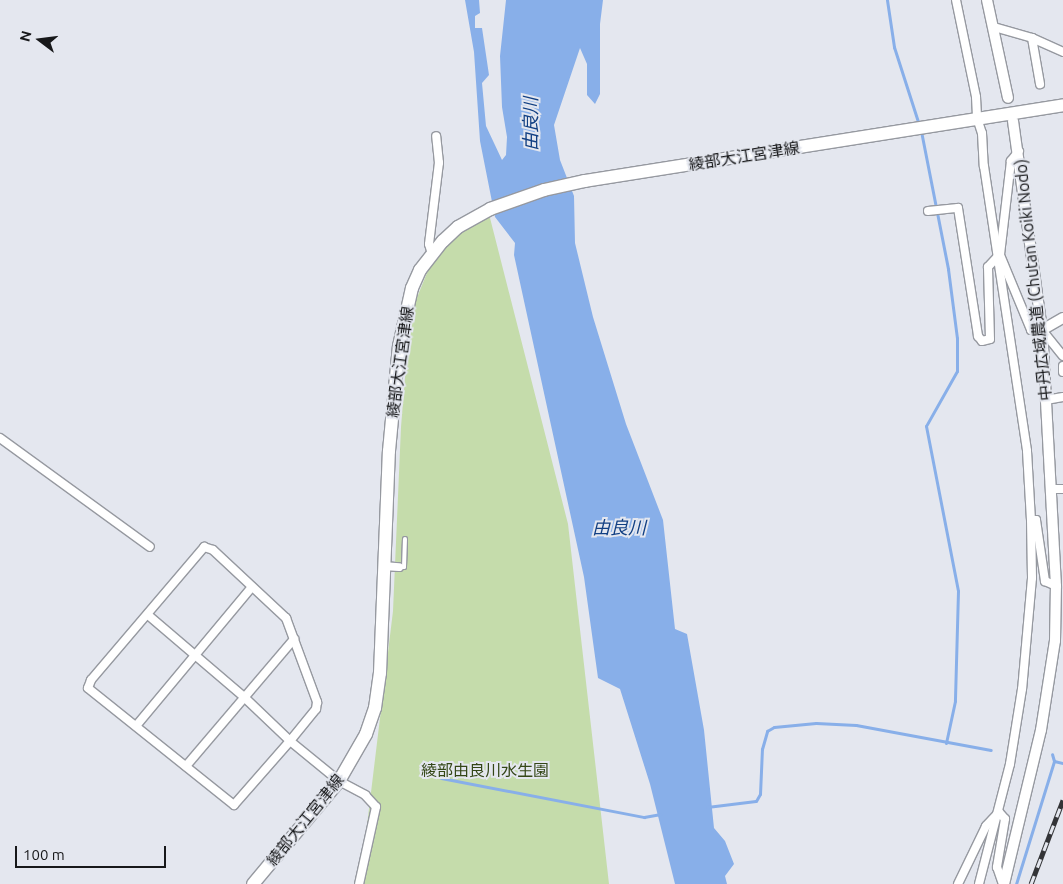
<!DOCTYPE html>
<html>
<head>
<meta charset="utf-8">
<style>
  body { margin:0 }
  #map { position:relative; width:1063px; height:884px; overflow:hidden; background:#e4e7ef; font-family:Ubuntu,"Noto Sans JP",sans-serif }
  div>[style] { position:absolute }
  .green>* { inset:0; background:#c5dcab }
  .water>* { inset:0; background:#88afe9 }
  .stream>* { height:3px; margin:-1.5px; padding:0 1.5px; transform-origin:1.5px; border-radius:1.5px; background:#88afe9 }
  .roads { filter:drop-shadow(1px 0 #9699a0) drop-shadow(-1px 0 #9699a0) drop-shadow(0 1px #9699a0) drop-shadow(0 -1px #9699a0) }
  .service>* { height:4px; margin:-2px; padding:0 2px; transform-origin:2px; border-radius:2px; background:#fff }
  .minor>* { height:8px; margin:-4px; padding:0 4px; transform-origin:4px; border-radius:4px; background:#fff }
  .tertiary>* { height:10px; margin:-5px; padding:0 5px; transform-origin:5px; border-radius:5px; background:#fff }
  .primary>* { height:12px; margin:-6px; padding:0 6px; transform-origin:6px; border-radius:6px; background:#fff }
  .rail>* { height:5px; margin-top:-2.5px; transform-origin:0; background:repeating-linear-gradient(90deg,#e4e7ef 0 9px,#333437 0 18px); box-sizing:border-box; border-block:1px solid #333437 }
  span { translate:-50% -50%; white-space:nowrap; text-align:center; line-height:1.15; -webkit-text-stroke:4px #e4e7ef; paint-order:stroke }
  .street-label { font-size:16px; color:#17181a }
  .park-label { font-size:16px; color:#344717 }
  .water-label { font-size:18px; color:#113f83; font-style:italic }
  .north { position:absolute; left:15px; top:15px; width:50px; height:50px; -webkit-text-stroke:4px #e4e7ef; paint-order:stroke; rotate:285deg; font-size:14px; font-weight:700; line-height:20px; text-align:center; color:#17181a }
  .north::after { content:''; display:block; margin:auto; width:18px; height:22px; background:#17181a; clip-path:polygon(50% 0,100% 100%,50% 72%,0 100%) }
  .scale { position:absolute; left:15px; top:846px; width:151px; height:22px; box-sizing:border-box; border:2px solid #17181a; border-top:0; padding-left:6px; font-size:15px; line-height:18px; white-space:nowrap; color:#17181a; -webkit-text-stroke:4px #e4e7ef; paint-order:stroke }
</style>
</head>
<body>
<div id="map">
  <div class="green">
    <i style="clip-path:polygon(489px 214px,568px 524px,609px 884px,354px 884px,364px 850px,393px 611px,401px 427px,408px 340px,416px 300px,431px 263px,458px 233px)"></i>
  </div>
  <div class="water">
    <i style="clip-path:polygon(465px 0,479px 0,480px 13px,475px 16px,475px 28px,482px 28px,489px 75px,482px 83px,486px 126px,502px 160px,506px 155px,507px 137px,502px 107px,500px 56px,506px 0,603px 0,600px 24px,600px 94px,595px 104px,587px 95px,587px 64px,580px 48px,554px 125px,560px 160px,574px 196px,575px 243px,593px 317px,626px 424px,663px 520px,675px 629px,687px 634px,704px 730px,714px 828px,725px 841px,734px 864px,725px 876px,727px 884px,675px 884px,650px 784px,620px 689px,598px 678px,584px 577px,514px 255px,515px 243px,495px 217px,480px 141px,474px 52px)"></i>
  </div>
  <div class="stream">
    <i style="left:887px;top:0;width:48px;rotate:81.5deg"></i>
    <i style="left:894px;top:47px;width:82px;rotate:72.2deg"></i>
    <i style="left:921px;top:131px;width:141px;rotate:78.9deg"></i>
    <i style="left:948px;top:269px;width:70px;rotate:82.6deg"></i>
    <i style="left:957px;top:338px;width:33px;rotate:90deg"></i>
    <i style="left:957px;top:371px;width:63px;rotate:119.4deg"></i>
    <i style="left:926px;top:426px;width:168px;rotate:79deg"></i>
    <i style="left:958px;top:591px;width:110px;rotate:91.6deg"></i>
    <i style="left:955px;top:701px;width:43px;rotate:102.1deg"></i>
    <i style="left:1054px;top:761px;width:9px;rotate:13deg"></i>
    <i style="left:441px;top:778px;width:207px;rotate:10.9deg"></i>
    <i style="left:644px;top:817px;width:17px;rotate:-10deg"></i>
    <i style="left:707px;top:807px;width:49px;rotate:-7deg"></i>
    <i style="left:756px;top:801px;width:8px;rotate:-60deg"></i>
    <i style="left:760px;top:794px;width:45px;rotate:-87.5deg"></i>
    <i style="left:762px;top:749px;width:19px;rotate:-74deg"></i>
    <i style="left:767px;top:731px;width:8px;rotate:-30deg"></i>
    <i style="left:774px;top:727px;width:42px;rotate:-5.4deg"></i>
    <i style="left:816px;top:723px;width:40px;rotate:2.9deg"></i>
    <i style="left:856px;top:725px;width:137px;rotate:10.5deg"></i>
    <i style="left:1016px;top:884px;width:129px;rotate:-72.8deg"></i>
    <i style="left:1054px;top:761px;width:7px;rotate:-106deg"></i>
  </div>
  <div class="roads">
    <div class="service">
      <i style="left:399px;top:567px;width:5px"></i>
      <i style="left:404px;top:567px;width:28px;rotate:-88deg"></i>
    </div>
    <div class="minor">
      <i style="left:956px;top:0;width:99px;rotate:78.3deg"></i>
      <i style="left:976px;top:97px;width:21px;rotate:87deg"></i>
      <i style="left:977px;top:118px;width:16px;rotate:72deg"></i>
      <i style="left:982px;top:133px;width:33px;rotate:87deg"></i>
      <i style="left:984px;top:166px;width:288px;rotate:81.4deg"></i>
      <i style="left:1027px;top:451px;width:69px;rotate:86.7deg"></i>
      <i style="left:1031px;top:520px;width:58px;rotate:89deg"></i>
      <i style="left:1032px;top:578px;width:111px;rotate:95.1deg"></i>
      <i style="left:1022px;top:689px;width:76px;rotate:99.1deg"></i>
      <i style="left:1010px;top:764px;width:124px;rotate:104.5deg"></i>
      <i style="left:994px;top:27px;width:40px;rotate:16deg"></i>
      <i style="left:1032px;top:38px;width:34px;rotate:24deg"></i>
      <i style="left:1032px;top:38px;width:47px;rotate:80.1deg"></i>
      <i style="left:1019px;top:151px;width:13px;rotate:129deg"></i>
      <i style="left:1011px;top:161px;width:95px;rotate:96.7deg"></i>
      <i style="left:1000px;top:255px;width:81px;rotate:67.5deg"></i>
      <i style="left:1031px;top:330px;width:11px"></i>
      <i style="left:1042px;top:330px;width:33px;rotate:51deg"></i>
      <i style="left:928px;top:211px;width:30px;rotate:-6deg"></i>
      <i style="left:958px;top:208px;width:130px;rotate:81.1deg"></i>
      <i style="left:978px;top:336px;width:6px;rotate:51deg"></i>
      <i style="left:982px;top:341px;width:8px;rotate:-14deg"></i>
      <i style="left:990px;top:339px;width:72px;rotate:-91.6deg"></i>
      <i style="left:988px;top:267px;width:16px;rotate:-47deg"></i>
      <i style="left:432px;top:254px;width:10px;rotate:-107deg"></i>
      <i style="left:429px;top:244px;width:82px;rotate:-83deg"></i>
      <i style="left:439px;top:163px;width:27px;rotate:-96deg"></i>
      <i style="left:1063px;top:366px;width:6px;rotate:90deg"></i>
      <i style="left:1046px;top:400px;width:17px;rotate:-10deg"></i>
      <i style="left:0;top:438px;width:185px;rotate:36deg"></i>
      <i style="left:1052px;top:489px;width:11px"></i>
      <i style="left:1032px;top:520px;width:4px"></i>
      <i style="left:1036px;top:520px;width:62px;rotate:81.6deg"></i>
      <i style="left:1045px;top:581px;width:12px;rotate:24deg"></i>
      <i style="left:204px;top:547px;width:9px;rotate:18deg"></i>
      <i style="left:213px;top:550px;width:100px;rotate:43deg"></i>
      <i style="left:286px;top:618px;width:90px;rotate:69.7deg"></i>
      <i style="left:317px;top:702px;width:7px;rotate:98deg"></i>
      <i style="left:316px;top:709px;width:41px;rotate:129.1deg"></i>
      <i style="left:290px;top:741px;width:85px;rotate:131.2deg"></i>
      <i style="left:234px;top:805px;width:187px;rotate:-141.3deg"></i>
      <i style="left:88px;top:688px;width:9px;rotate:-69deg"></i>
      <i style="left:91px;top:680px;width:175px;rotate:-49.6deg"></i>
      <i style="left:383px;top:566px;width:16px;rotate:4deg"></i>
      <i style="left:148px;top:615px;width:126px;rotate:40.5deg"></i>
      <i style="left:244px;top:697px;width:64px;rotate:43.7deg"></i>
      <i style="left:290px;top:741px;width:63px;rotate:39.2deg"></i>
      <i style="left:339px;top:781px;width:30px;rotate:28deg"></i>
      <i style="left:365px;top:795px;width:16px;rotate:47deg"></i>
      <i style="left:376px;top:807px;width:79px;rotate:102.4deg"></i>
      <i style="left:136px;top:726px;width:181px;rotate:-50.2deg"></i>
      <i style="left:186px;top:766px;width:167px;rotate:-49.6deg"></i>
      <i style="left:958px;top:884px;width:64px;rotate:-64.2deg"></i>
      <i style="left:986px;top:826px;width:19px;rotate:-47deg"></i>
      <i style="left:999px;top:812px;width:9px;rotate:49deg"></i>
      <i style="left:1005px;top:819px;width:49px;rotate:99.5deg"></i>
      <i style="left:997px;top:867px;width:18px;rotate:71deg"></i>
    </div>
    <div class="tertiary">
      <i style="left:987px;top:0;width:100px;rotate:77.9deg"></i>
      <i style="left:1042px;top:330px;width:24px;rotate:-30deg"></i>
      <i style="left:1004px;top:884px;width:158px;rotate:-76.5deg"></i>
      <i style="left:1041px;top:730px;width:90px;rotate:-81.1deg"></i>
      <i style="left:1055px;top:641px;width:55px;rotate:-89deg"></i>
      <i style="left:1056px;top:586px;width:256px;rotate:-93.1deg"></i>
      <i style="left:1042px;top:330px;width:211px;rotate:-97.9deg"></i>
    </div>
    <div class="primary">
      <i style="left:253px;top:884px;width:134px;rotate:-50.1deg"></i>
      <i style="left:339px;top:781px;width:54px;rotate:-60.1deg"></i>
      <i style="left:366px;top:734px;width:28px;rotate:-71deg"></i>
      <i style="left:375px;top:708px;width:35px;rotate:-82deg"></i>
      <i style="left:380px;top:673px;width:222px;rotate:-87.7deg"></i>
      <i style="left:389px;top:451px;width:105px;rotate:-84.6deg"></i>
      <i style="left:399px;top:346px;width:59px;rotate:-77.4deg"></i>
      <i style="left:412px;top:288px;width:20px;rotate:-66deg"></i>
      <i style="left:420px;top:270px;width:37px;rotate:-52deg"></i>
      <i style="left:443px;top:241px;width:21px;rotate:-43deg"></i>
      <i style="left:458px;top:227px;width:37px;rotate:-29deg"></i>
      <i style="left:490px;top:209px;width:57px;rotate:-19.4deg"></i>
      <i style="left:544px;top:190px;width:42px;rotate:-12.4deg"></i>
      <i style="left:585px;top:181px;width:484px;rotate:-9deg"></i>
    </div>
  </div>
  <div class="rail">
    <i style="left:1031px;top:884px;width:90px;rotate:-69.1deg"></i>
  </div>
  <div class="street-label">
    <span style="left:744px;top:156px;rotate:-9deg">綾部大江宮津線</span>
    <span style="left:1033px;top:280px;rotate:-96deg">中丹広域農道 (Chutan Koiki Nodo)</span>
    <span style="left:400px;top:362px;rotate:-82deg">綾部大江宮津線</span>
    <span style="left:305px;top:820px;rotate:-51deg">綾部大江宮津線</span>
  </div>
  <div class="park-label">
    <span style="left:485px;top:770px">綾部由良川水生園</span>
  </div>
  <div class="water-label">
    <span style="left:530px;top:124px;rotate:-90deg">由良川</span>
    <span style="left:619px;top:527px">由良川</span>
  </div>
  <div class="north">N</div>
  <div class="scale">100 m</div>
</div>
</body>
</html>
